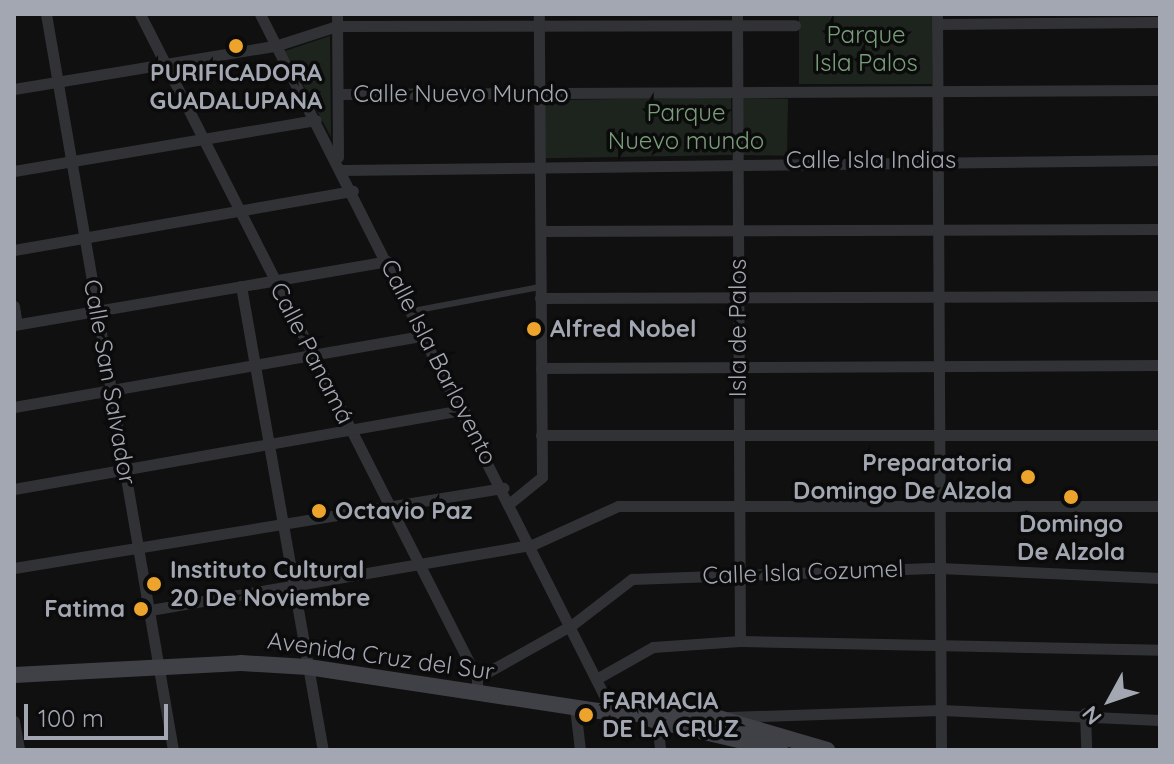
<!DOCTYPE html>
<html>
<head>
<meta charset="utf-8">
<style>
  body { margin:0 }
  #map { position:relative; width:1174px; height:764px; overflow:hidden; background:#101011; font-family:Quicksand,sans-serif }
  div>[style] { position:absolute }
  .green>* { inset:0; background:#1d241d; transform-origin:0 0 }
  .service>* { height:6px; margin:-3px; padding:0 3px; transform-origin:3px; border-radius:3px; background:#313236 }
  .minor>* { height:11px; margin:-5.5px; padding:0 5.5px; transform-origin:5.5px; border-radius:5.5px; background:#313236 }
  .secondary>* { height:16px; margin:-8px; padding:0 8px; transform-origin:8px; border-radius:8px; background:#3f4146 }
  .dots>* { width:22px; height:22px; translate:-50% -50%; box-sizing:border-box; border:4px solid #0b0b0c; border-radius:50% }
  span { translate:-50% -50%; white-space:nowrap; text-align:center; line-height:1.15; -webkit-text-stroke:7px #0b0b0c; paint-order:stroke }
  .park-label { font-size:24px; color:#799d79 }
  .poi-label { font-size:24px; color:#a2a7b2; font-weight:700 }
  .left { translate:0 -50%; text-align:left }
  .right { translate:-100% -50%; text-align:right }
  .street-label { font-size:24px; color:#a2a7b2 }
  .frame { position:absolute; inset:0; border:16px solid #a2a7b2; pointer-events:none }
  .north { position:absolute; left:1070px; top:660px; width:80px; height:80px; -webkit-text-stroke:6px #0b0b0c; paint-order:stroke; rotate:230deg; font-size:22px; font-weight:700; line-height:32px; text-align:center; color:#a2a7b2 }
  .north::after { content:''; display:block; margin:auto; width:28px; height:36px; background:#a2a7b2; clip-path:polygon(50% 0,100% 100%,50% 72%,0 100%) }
  .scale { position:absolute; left:24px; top:704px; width:144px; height:36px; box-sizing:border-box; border:4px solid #a2a7b2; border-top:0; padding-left:10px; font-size:24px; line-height:28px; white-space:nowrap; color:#a2a7b2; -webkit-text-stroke:6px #0b0b0c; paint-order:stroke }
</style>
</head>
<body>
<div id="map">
  <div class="green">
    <i style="left:799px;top:14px;width:133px;height:70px"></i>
    <i style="clip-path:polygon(330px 36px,331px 137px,285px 51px)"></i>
    <i style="left:731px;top:97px;width:58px;height:187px;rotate:89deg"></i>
    <i style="left:743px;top:98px;width:45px;height:57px;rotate:1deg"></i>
  </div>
  <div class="service">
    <i style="left:413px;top:311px;width:129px;rotate:-10.7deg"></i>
  </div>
  <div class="minor">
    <i style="left:46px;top:14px;width:747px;rotate:80.21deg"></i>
    <i style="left:140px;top:14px;width:745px;rotate:63.09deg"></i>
    <i style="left:477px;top:678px;width:15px;rotate:90deg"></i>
    <i style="left:260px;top:14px;width:783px;rotate:63.21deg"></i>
    <i style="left:337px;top:14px;width:143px;rotate:89.6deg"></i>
    <i style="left:737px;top:14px;width:627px;rotate:89.73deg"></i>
    <i style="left:937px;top:14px;width:736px;rotate:89.69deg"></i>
    <i style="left:937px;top:24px;width:223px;rotate:-0.5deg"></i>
    <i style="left:14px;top:89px;width:265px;rotate:-9.4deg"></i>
    <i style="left:275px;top:46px;width:65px;rotate:-17.9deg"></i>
    <i style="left:337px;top:26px;width:458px;rotate:-0.1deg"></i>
    <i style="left:338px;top:94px;width:822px;rotate:-0.28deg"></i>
    <i style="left:342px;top:170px;width:818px;rotate:-0.7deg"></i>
    <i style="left:14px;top:171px;width:306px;rotate:-9.6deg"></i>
    <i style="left:541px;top:231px;width:619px;rotate:-0.19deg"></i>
    <i style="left:14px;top:250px;width:344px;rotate:-9.9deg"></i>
    <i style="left:241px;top:286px;width:471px;rotate:80deg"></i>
    <i style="left:540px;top:298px;width:620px;rotate:-0.18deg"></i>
    <i style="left:14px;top:306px;width:18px;rotate:81deg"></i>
    <i style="left:14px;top:325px;width:379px;rotate:-9.7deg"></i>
    <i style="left:541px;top:368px;width:619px;rotate:-0.28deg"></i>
    <i style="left:14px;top:407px;width:417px;rotate:-9.9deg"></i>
    <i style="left:541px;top:435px;width:619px"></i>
    <i style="left:14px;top:489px;width:457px;rotate:-10deg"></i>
    <i style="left:510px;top:503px;width:41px;rotate:-39.1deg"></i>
    <i style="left:542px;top:477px;width:463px;rotate:-90.4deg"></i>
    <i style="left:14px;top:568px;width:496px;rotate:-9.3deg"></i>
    <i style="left:150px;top:610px;width:387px;rotate:-9.7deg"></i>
    <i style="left:532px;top:545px;width:94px;rotate:-24.4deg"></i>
    <i style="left:618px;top:506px;width:542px"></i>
    <i style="left:477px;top:678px;width:109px;rotate:-29.2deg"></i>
    <i style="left:572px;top:625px;width:76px;rotate:-37.5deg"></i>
    <i style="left:632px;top:579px;width:307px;rotate:-2.1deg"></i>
    <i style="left:939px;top:568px;width:221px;rotate:2.6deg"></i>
    <i style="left:598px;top:678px;width:63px;rotate:-29.4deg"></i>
    <i style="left:653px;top:647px;width:87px;rotate:-3.9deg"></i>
    <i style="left:740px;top:641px;width:420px;rotate:1.2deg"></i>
    <i style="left:575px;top:707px;width:43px;rotate:83.4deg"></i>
    <i style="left:1085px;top:713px;width:37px;rotate:88deg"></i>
    <i style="left:656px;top:715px;width:35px;rotate:83deg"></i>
    <i style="left:729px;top:717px;width:212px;rotate:-1.9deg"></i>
    <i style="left:941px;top:710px;width:219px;rotate:2.6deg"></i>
    <i style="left:14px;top:721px;width:29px;rotate:80deg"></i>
  </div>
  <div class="secondary">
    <i style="left:14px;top:675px;width:227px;rotate:-3deg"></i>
    <i style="left:241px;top:663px;width:67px;rotate:3.4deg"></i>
    <i style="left:308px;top:667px;width:308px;rotate:8.6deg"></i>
    <i style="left:613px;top:713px;width:102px;rotate:2.2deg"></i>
    <i style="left:715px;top:717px;width:117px;rotate:16.4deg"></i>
    <i style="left:653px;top:720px;width:131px;rotate:13.2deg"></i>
  </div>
  <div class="dots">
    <i style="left:236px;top:46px;background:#eca42d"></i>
    <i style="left:534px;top:329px;background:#eca42d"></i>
    <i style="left:1028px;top:477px;background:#eca42d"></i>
    <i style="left:1071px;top:497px;background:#eca42d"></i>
    <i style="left:319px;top:511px;background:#eca42d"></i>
    <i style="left:154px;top:584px;background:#eca42d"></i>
    <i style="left:141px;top:609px;background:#eca42d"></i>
    <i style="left:586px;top:715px;background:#eca42d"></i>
  </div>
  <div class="park-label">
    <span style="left:866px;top:49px">Parque<br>Isla Palos</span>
    <span style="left:686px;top:127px">Parque<br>Nuevo mundo</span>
  </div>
  <div class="poi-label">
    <span style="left:236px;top:87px">PURIFICADORA<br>GUADALUPANA</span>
    <span class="left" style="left:550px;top:329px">Alfred Nobel</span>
    <span class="right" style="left:1012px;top:477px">Preparatoria<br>Domingo De Alzola</span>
    <span class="left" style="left:335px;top:511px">Octavio Paz</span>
    <span style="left:1071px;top:538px">Domingo<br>De Alzola</span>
    <span class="left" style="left:170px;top:584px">Instituto Cultural<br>20 De Noviembre</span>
    <span class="right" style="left:125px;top:609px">Fatima</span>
    <span class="left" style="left:602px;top:715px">FARMACIA<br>DE LA CRUZ</span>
  </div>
  <div class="street-label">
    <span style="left:461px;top:94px">Calle Nuevo Mundo</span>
    <span style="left:871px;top:160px">Calle Isla Indias</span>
    <span style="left:738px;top:328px;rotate:-90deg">Isla de Palos</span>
    <span style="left:312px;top:353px;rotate:63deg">Calle Panamá</span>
    <span style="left:439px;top:362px;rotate:63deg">Calle Isla Barlovento</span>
    <span style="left:110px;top:382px;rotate:80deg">Calle San Salvador</span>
    <span style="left:803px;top:572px;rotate:-2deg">Calle Isla Cozumel</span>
    <span style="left:381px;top:656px;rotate:8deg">Avenida Cruz del Sur</span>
  </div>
  <div class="frame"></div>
  <div class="north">N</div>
  <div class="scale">100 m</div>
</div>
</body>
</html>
